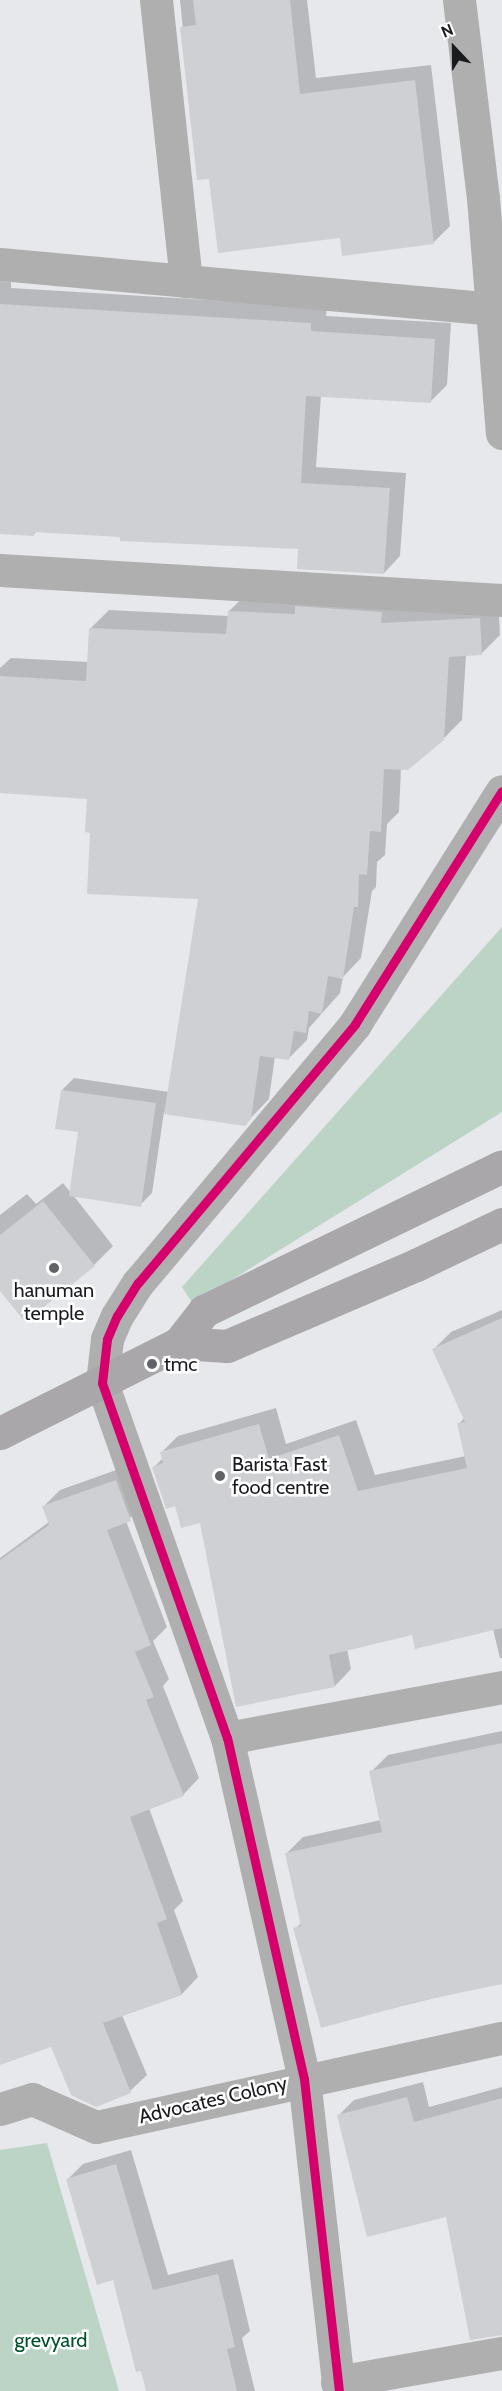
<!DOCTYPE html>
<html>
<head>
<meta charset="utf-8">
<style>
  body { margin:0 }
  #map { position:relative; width:502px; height:2391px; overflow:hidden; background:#e6e8ec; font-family:Cabin,sans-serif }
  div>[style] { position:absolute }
  .green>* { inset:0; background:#bbd4c5 }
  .shadow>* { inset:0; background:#0003 }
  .building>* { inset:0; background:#ced0d3 }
  .minor>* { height:33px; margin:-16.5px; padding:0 16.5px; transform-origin:16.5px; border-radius:16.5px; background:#b0afb0 }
  .major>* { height:33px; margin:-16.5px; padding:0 16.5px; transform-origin:16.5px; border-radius:16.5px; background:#a9a7a9 }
  .cycleway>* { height:9px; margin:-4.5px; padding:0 4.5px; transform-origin:4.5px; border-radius:4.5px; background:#d6006c }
  .dots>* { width:16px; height:16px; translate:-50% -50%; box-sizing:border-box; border:3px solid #fff; border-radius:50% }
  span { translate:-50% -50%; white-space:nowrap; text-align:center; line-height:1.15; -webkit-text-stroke:5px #fff; paint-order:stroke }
  .poi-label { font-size:20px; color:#191b1e }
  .left { translate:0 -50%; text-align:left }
  .street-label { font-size:20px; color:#191b1e }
  .park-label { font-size:20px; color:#00512b }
  .north { position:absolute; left:424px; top:18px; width:60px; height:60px; -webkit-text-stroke:4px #fff; paint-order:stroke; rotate:338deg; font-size:16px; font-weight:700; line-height:24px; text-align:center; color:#191b1e }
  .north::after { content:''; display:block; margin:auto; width:21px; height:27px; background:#191b1e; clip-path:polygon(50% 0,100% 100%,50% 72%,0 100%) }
</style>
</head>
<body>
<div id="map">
  <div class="green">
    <i style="clip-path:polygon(502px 927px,502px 1112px,193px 1304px,182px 1287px)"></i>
    <i style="clip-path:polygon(47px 2143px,119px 2391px,0 2391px,0 2150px)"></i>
  </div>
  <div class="shadow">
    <i style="clip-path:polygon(180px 0,307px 0,316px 78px,431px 65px,450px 226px,433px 243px,342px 236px,210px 177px,198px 178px)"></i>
    <i style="clip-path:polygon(0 281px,11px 282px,11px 288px,327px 307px,326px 316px,451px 323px,447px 385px,430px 402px,321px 395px,316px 467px,406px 473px,400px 556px,384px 573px,300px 548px,37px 531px,33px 535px,0 533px)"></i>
    <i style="clip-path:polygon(248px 593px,498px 600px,500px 635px,481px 654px,466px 655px,462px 720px,443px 739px,401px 768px,399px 812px,387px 824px,385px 855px,377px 862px,376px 887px,372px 891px,361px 958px,343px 977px,340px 993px,309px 1028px,307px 1040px,288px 1059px,275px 1056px,269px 1099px,245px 1124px,164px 1112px,152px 1193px,140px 1205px,73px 1195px,113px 1246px,94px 1265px,25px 1320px,0 1288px,0 1215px,27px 1194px,36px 1204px,63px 1183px,71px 1193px,80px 1131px,62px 1090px,74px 1078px,169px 1092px,199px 898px,92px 831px,89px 798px,0 792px,0 668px,11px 658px,89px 662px,90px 629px,109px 610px,229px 616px,229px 611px)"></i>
    <i style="clip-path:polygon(502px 1310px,502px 1658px,500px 1658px,493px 1629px,413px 1634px,347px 1649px,351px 1669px,335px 1686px,201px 1521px,176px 1504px,153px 1468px,163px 1458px,161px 1453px,178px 1436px,276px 1408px,286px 1444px,356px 1420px,375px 1475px,466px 1456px,459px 1424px,465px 1417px,434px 1349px,451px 1332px)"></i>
    <i style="clip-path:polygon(133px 1464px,147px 1504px,126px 1521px,167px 1627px,153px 1641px,169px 1679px,163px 1686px,199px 1778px,183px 1795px,149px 1808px,183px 1901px,174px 1910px,198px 1977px,182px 1994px,122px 2015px,147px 2075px,130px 2091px,52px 2045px,0 2063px,0 1558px,49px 1522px,44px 1506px,60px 1490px)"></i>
    <i style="clip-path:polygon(502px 1731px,502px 1977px,470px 1989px,322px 2026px,295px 1929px,302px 1922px,287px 1853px,303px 1837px,381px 1820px,371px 1772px,388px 1755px)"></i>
    <i style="clip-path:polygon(423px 2082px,429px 2107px,502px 2087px,502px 2334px,447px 2215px,338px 2116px,354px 2100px)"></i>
    <i style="clip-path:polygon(131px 2150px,168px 2275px,233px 2259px,250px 2331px,242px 2338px,255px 2391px,147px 2391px,114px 2278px,68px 2179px,83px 2164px)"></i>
  </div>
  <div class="building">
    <i style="clip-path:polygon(193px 0,290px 0,300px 94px,415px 80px,434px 244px,342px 256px,340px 238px,218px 253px,209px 179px,197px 180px,180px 27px,196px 25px)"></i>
    <i style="clip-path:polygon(0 304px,311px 323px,311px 331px,435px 339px,431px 403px,306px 396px,301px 483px,390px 488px,384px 574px,297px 569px,298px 549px,120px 541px,120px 537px,34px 532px,34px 536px,0 534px)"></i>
    <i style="clip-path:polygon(295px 606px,382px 612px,381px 623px,480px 618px,482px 655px,449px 657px,444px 740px,408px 770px,384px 769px,381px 832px,370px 831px,367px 875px,359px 874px,358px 907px,354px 907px,343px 979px,328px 976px,322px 1014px,309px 1011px,306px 1033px,294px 1031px,289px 1060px,260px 1056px,251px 1119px,245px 1126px,164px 1114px,198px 899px,87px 894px,90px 833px,85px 832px,87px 799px,0 793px,0 676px,86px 681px,89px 628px,226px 634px,228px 611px,295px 614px)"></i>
    <i style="clip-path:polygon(61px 1090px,156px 1103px,141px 1207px,69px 1196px,78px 1132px,55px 1129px)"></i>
    <i style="clip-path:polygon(43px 1201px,95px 1266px,25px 1322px,0 1291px,0 1235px)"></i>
    <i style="clip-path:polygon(502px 1318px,502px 1628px,415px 1649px,412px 1635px,329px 1655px,335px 1687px,236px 1707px,200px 1523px,181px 1528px,175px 1506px,166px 1509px,152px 1467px,163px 1463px,160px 1452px,259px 1424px,269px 1459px,339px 1435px,358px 1491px,467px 1468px,457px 1423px,465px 1422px,432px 1349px)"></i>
    <i style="clip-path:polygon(116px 1480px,131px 1521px,107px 1530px,151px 1645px,135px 1652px,154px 1697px,146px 1700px,184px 1796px,130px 1817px,167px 1919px,157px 1923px,182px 1995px,103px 2023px,131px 2093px,96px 2107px,71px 2095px,51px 2047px,0 2065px,0 1560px,49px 1525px,42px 1506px)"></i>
    <i style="clip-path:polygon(502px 1743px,502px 1984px,416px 2002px,321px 2028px,293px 1928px,301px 1926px,285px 1853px,382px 1832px,369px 1771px)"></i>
    <i style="clip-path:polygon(407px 2097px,414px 2122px,502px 2098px,502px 2335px,470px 2340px,446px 2217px,367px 2237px,337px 2115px)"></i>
    <i style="clip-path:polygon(116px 2164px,153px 2290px,218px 2274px,235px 2347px,227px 2349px,237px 2391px,146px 2391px,141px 2371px,136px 2372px,113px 2280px,97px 2285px,66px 2179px)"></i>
  </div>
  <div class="minor">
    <i style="left:156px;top:0;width:283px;rotate:83.9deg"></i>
    <i style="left:459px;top:0;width:199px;rotate:83.1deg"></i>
    <i style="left:483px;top:198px;width:236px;rotate:85.4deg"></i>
    <i style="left:0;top:264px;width:494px;rotate:5.2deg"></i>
    <i style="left:0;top:570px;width:503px;rotate:3.42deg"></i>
    <i style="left:227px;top:1738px;width:280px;rotate:-10.5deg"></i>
    <i style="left:0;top:2109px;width:34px;rotate:-17deg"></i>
    <i style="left:32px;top:2099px;width:70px;rotate:23.6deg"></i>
    <i style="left:96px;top:2127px;width:416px;rotate:-12.4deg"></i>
    <i style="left:337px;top:2382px;width:168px;rotate:-10deg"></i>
    <i style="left:339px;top:2391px;width:314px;rotate:-96.4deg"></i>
    <i style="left:304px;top:2079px;width:350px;rotate:-102.7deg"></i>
    <i style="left:227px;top:1738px;width:376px;rotate:-109.4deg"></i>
    <i style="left:102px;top:1383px;width:44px;rotate:-83.5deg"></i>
    <i style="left:107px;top:1339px;width:25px;rotate:-67deg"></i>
    <i style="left:117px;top:1316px;width:39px;rotate:-58deg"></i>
    <i style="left:138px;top:1283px;width:338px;rotate:-50deg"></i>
    <i style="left:355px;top:1024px;width:275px;rotate:-57.8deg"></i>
  </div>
  <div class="major">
    <i style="left:179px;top:1343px;width:48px;rotate:3.6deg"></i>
    <i style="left:227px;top:1346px;width:206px;rotate:-23.2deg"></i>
    <i style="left:416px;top:1265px;width:95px;rotate:-25.5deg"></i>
    <i style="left:0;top:1433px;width:200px;rotate:-26.7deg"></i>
    <i style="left:179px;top:1343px;width:41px;rotate:-52deg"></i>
    <i style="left:204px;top:1311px;width:331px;rotate:-25.9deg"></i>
  </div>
  <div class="cycleway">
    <i style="left:339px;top:2391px;width:314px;rotate:-96.4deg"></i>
    <i style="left:304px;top:2079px;width:350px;rotate:-102.7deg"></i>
    <i style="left:227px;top:1738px;width:376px;rotate:-109.4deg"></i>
    <i style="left:102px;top:1383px;width:44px;rotate:-83.5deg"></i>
    <i style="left:107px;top:1339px;width:25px;rotate:-67deg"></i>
    <i style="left:117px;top:1316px;width:39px;rotate:-58deg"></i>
    <i style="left:138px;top:1283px;width:338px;rotate:-50deg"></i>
    <i style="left:355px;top:1024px;width:275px;rotate:-57.8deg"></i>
  </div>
  <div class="dots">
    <i style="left:54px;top:1268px;background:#616366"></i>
    <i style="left:152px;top:1364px;background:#616366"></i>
    <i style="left:220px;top:1476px;background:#616366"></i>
  </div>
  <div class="poi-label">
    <span style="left:54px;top:1302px">hanuman<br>temple</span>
    <span class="left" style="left:164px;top:1364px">tmc</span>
    <span class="left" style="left:232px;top:1476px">Barista Fast<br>food centre</span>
  </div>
  <div class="street-label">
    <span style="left:213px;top:2100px;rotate:-13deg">Advocates Colony</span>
  </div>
  <div class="park-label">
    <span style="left:51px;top:2340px">grevyard</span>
  </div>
  <div class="north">N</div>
</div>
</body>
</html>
